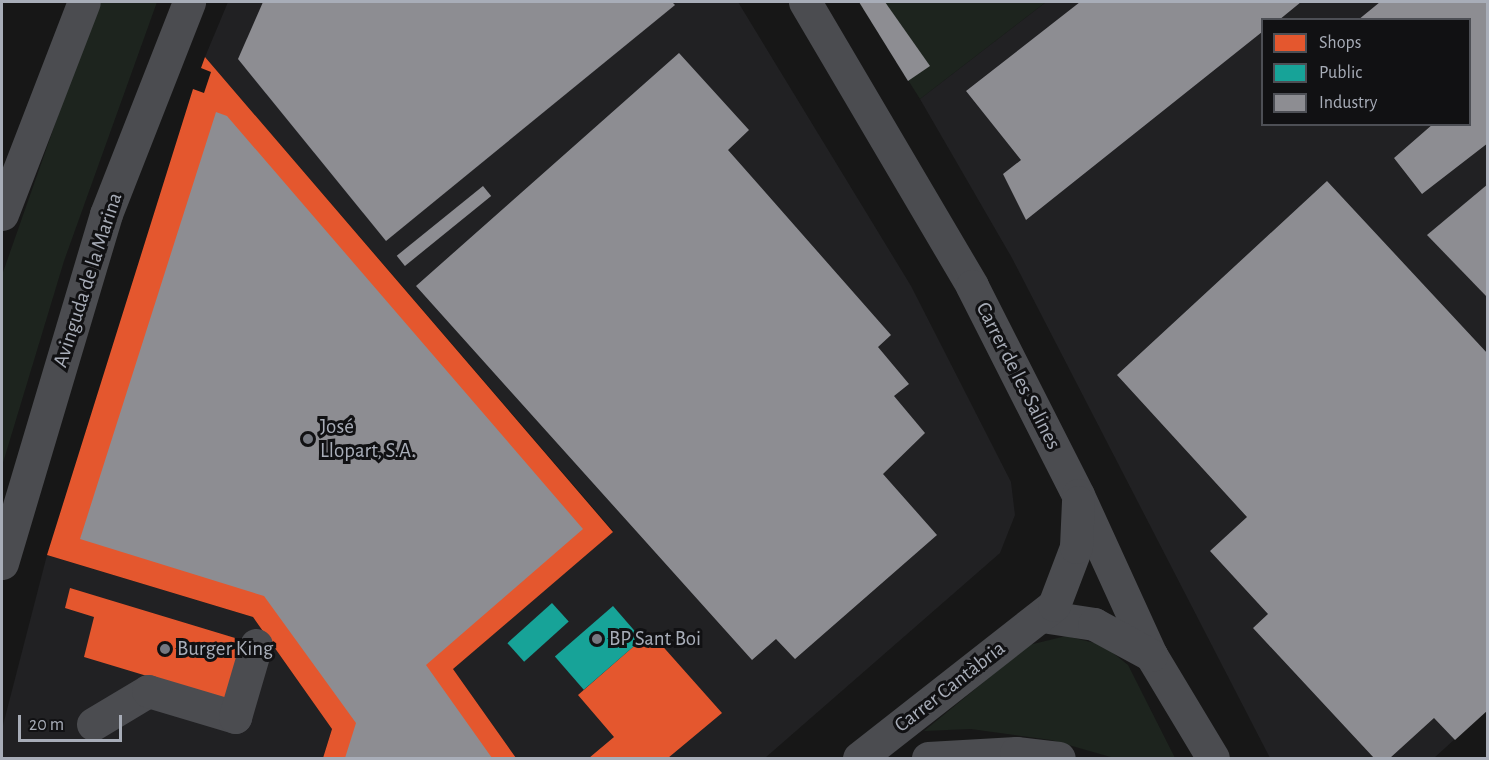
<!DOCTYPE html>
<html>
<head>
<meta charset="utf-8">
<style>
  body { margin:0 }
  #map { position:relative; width:1489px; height:760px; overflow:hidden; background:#171717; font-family:"Alegreya Sans",sans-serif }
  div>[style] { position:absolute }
  .built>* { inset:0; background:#212123 }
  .green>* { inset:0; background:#1d241e }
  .shops>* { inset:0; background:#e4572e }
  .public>* { inset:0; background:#17a398; transform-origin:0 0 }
  .industry>* { inset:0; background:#8d8d92; transform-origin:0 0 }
  .minor>* { height:33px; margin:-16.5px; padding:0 16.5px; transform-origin:16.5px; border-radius:16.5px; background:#4b4c50 }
  .dots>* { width:16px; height:16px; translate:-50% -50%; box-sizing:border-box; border:3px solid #111113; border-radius:50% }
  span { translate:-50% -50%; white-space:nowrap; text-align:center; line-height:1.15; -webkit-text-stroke:6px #111113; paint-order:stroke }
  .street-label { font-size:21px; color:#a8adb8 }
  .poi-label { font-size:21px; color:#a8adb8 }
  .left { translate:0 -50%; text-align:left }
  .frame { position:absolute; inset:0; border:3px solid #a8adb8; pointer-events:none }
  .legend { position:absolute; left:1261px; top:18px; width:210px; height:108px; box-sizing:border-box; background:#111113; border:2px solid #4d4f55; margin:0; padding:8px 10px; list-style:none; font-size:18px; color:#a8adb8 }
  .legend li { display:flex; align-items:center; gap:12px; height:30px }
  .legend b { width:30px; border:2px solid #4d4f55 }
  .scale { position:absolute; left:18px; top:715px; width:104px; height:27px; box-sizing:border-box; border:3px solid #a8adb8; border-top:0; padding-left:8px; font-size:18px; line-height:21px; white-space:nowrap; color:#a8adb8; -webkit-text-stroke:4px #111113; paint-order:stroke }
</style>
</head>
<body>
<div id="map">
  <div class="built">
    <i style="clip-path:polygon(228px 2px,738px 2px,911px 286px,1011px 482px,1015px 515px,1000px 553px,765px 758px,516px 758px,453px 669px,613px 531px,205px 57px)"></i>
    <i style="clip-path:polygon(evenodd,1046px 2px,1487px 2px,1487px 710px,1434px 758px,1270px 758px,1012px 258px,920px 99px,1046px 2px,1262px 20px,1470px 20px,1470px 124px,1262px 124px,1262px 20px)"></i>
    <i style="clip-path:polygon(47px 555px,253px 617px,332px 729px,323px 758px,2px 758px,2px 729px)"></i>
  </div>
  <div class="green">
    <i style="clip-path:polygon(98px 2px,157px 2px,64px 261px,2px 466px,2px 275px)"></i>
    <i style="clip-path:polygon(859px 2px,1046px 2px,920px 99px)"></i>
    <i style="clip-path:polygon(1066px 636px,1103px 645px,1128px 665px,1175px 758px,1114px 758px,1051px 740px,971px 729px,924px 731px,1029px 645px)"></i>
  </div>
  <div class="shops">
    <i style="clip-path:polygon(205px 57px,613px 532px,453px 669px,516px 758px,323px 758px,332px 729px,253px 617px,47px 555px,193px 89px,204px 93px,211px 72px,201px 68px)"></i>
    <i style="clip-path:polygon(70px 588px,245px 641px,230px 701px,84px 657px,94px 617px,65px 608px)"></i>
    <i style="clip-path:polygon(650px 632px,722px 713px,668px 758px,589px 758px,614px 737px,578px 695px)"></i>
  </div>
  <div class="public">
    <i style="left:552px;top:603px;width:25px;height:60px;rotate:48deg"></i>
    <i style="left:613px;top:606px;width:44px;height:77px;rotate:49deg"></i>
  </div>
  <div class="industry">
    <i style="clip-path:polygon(263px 2px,672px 2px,675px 5px,386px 241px,238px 59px)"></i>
    <i style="clip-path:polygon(859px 2px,885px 2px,930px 66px,908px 81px)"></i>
    <i style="clip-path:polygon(1080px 2px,1301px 2px,1279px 20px,1262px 20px,1262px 32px,1026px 220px,1003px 174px,1021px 160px,966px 91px)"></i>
    <i style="clip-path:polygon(1380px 2px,1488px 2px,1488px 143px,1422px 194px,1394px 158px,1433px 124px,1470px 124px,1470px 20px,1358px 20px)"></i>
    <i style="clip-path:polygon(679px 53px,749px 130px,728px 150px,891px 335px,878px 347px,909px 384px,894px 396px,925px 433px,883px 474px,937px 535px,795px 659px,776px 639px,752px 660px,416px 286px)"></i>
    <i style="clip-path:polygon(216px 112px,227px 116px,583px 529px,426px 665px,492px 758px,345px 758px,356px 723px,264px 596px,80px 539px)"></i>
    <i style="clip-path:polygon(1327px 181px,1488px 354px,1488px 710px,1455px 740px,1434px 718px,1390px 758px,1374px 758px,1253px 628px,1268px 614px,1210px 551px,1247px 517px,1117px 375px)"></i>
    <i style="clip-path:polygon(1488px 184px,1488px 298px,1427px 235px)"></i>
    <i style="left:483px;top:186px;width:13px;height:111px;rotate:51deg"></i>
  </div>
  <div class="minor">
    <i style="left:805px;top:2px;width:329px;rotate:59.5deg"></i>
    <i style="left:972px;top:286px;width:234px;rotate:63.1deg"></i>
    <i style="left:1078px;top:495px;width:176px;rotate:65.5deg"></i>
    <i style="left:1151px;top:655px;width:120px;rotate:59deg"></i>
    <i style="left:2px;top:214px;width:227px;rotate:-68.9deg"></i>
    <i style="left:2px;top:563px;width:364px;rotate:-73.4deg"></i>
    <i style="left:106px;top:214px;width:228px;rotate:-68.6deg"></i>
    <i style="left:1042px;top:616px;width:53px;rotate:8.7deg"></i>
    <i style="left:1094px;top:624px;width:65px;rotate:28.5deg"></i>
    <i style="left:93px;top:724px;width:64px;rotate:-31deg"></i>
    <i style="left:148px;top:691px;width:91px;rotate:16.6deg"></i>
    <i style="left:235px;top:717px;width:75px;rotate:-73.7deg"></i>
    <i style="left:859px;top:758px;width:248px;rotate:-38.1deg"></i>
    <i style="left:1054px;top:605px;width:62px;rotate:-69.2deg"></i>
    <i style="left:1076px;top:547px;width:45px;rotate:-87.5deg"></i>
    <i style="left:928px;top:758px;width:88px;rotate:-3.3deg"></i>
    <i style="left:1016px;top:753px;width:43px;rotate:6.6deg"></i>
  </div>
  <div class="dots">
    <i style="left:308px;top:439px;background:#757880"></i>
    <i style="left:597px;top:639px;background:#757880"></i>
    <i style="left:165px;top:649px;background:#757880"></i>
  </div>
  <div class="street-label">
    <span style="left:88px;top:280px;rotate:-72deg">Avinguda de la Marina</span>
    <span style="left:1018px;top:376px;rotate:63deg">Carrer de les Salines</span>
    <span style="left:950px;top:687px;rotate:-38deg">Carrer Cantàbria</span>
  </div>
  <div class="poi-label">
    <span class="left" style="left:320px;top:439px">José<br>Llopart, S.A.</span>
    <span class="left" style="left:609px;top:639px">BP Sant Boi</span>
    <span class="left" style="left:177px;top:649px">Burger King</span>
  </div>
  <div class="frame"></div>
  <ul class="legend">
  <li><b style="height:16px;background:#e4572e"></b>Shops</li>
  <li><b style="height:16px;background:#17a398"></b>Public</li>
  <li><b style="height:16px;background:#8d8d92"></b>Industry</li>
  </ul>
  <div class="scale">20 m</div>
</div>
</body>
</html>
